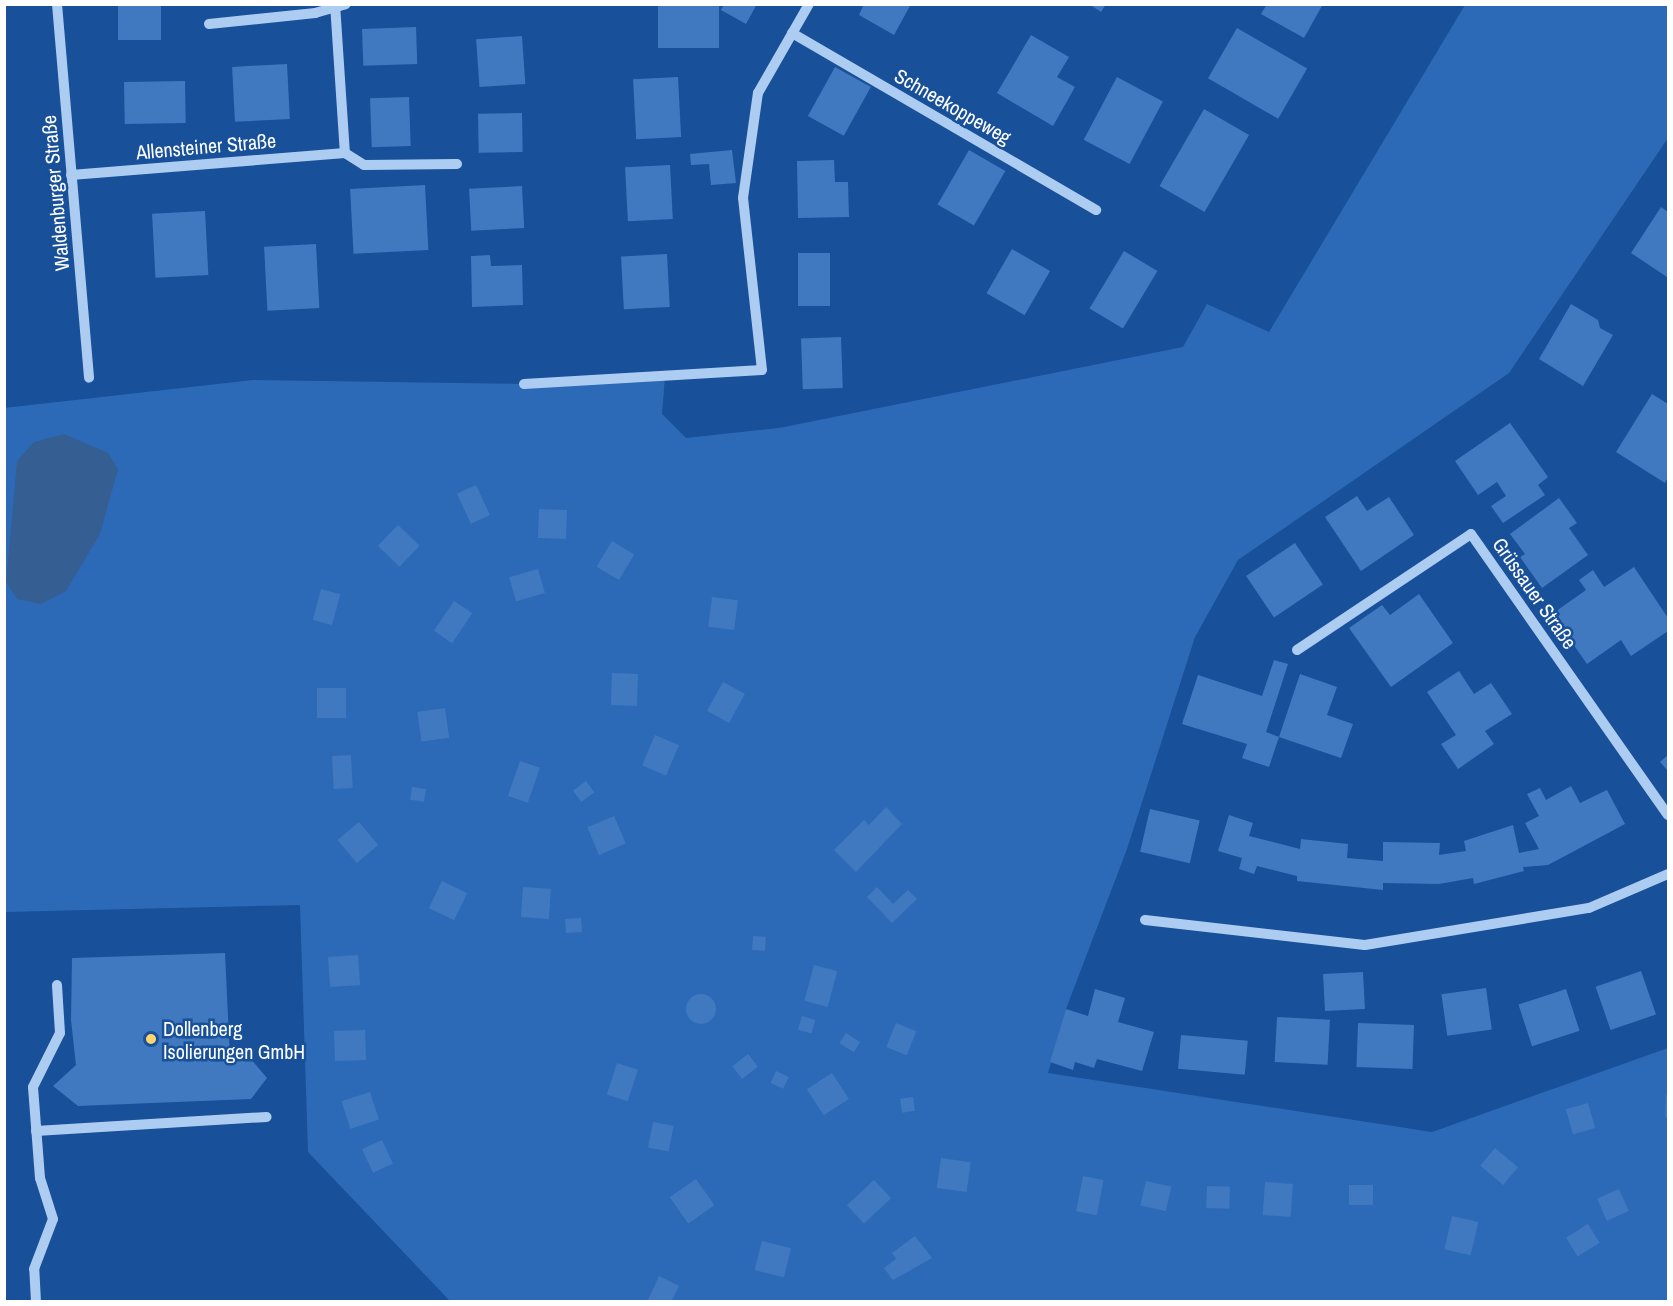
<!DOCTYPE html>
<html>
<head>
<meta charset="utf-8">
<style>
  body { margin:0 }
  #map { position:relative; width:1673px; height:1306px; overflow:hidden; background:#185099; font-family:"Archivo Narrow",sans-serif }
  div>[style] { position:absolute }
  .green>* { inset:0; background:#2c6ab7 }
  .water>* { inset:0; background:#355e93 }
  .building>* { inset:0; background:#4179c0; transform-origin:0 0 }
  .round { border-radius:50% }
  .minor>* { height:10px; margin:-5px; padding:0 5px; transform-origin:5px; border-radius:5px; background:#adccf1 }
  .dots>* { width:16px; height:16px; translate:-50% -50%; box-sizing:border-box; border:3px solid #185099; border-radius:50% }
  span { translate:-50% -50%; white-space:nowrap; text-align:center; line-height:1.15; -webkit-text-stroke:5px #185099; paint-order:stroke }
  .street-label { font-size:20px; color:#fff }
  .poi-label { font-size:20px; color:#fff }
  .left { translate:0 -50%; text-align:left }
  .frame { position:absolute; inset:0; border:6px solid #fff; pointer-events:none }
</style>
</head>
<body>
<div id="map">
  <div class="green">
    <i style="clip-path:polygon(1465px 5px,1668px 5px,1668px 138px,1509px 373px,1238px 560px,1195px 637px,1127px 849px,1066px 1009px,1048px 1073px,1432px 1132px,1668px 1048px,1668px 1301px,450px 1301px,308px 1152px,300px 905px,5px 912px,4px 408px,253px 380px,524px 384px,665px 376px,662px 414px,686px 438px,779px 428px,1183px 347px,1207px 304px,1269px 332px)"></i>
  </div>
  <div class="water">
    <i style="clip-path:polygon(64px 434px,108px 453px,118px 469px,100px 534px,66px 591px,41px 604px,17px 599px,6px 582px,17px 461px,34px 442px)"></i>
  </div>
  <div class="building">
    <i style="left:118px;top:4px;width:43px;height:36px"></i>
    <i style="left:658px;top:4px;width:61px;height:44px"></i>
    <i style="clip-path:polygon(724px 4px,757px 4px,746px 24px,721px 10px)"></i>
    <i style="clip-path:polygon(864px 4px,911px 4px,894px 35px,859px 15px)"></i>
    <i style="clip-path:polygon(1089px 4px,1106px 4px,1101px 12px)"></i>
    <i style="clip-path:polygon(1267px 4px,1323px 4px,1304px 38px,1261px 14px)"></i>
    <i style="left:416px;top:27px;width:37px;height:54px;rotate:88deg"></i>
    <i style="left:1237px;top:28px;width:81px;height:58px;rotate:30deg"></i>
    <i style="clip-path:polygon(1031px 35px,1069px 57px,1057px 77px,1075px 87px,1053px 126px,997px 93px)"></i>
    <i style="left:522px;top:36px;width:48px;height:46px;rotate:86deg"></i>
    <i style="left:287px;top:64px;width:55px;height:55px;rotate:87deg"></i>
    <i style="left:835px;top:67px;width:41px;height:56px;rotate:29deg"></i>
    <i style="left:678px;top:77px;width:60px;height:45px;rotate:87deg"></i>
    <i style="left:1117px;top:77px;width:52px;height:71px;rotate:28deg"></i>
    <i style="left:185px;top:81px;width:42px;height:61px;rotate:89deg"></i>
    <i style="left:409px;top:97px;width:49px;height:39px;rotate:88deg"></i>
    <i style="left:1204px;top:109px;width:52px;height:89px;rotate:30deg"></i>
    <i style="left:522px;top:113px;width:39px;height:44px;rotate:89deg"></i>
    <i style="clip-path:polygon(732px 150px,736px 183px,711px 185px,709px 164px,691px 165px,690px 154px)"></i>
    <i style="left:969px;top:150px;width:42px;height:63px;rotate:30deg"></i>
    <i style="clip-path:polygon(834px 160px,835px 182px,848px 182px,849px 217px,798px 218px,797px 161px)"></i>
    <i style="left:670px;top:165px;width:54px;height:45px;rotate:87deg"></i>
    <i style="left:425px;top:185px;width:65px;height:75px;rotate:87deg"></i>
    <i style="left:522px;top:186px;width:42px;height:53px;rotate:87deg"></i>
    <i style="clip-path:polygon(1661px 207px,1668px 212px,1667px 277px,1631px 253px)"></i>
    <i style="left:205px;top:211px;width:64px;height:53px;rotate:87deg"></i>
    <i style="left:316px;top:244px;width:64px;height:52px;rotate:87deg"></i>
    <i style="left:1012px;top:249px;width:44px;height:51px;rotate:30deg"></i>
    <i style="left:1124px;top:251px;width:39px;height:67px;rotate:31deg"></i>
    <i style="left:798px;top:253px;width:32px;height:53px"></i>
    <i style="left:667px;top:254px;width:53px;height:46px;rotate:87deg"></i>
    <i style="clip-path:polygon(490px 255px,491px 266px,522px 265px,523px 305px,472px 307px,471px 256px)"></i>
    <i style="clip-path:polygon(1571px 304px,1598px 320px,1600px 328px,1613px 335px,1583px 386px,1539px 359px)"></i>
    <i style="left:841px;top:337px;width:51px;height:40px;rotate:88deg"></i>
    <i style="clip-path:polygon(1652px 394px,1668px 404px,1668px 477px,1665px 483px,1616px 452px)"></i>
    <i style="clip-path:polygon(1510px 423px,1548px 477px,1538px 485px,1545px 495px,1503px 523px,1491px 506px,1506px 496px,1497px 482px,1478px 495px,1455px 461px)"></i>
    <i style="left:476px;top:485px;width:33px;height:21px;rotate:65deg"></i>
    <i style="clip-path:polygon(1357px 496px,1367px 511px,1389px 497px,1414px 535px,1361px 571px,1325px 517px)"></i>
    <i style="clip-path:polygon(1559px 498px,1577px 523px,1569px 528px,1588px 555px,1542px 588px,1520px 557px,1525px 554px,1510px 534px)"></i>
    <i style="left:539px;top:509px;width:28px;height:29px;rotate:2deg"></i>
    <i style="left:398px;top:525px;width:30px;height:29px;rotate:44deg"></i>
    <i style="left:612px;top:541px;width:26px;height:30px;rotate:31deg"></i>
    <i style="left:1295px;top:543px;width:50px;height:59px;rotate:56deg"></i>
    <i style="clip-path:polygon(1634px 567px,1668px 618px,1668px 631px,1631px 656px,1621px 640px,1587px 664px,1552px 614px,1586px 590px,1579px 580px,1593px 570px,1604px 587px)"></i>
    <i style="left:538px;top:569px;width:25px;height:30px;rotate:74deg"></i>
    <i style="left:321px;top:589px;width:20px;height:32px;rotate:15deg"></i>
    <i style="clip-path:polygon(1419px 594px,1453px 643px,1391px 687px,1349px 628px,1382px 605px,1390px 615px)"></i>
    <i style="left:712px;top:597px;width:26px;height:30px;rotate:7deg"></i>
    <i style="left:454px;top:601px;width:22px;height:36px;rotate:34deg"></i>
    <i style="clip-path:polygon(1274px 660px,1288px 664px,1266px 732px,1279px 737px,1269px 767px,1242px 758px,1247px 744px,1182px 724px,1198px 675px,1262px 696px)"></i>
    <i style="clip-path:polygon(1459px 671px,1474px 694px,1491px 683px,1512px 714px,1485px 731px,1494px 744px,1458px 769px,1441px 744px,1456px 735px,1427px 692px)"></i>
    <i style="left:612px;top:673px;width:26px;height:32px;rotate:2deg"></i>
    <i style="clip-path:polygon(1300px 674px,1337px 687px,1327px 715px,1353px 724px,1341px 758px,1279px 737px)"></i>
    <i style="left:723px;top:682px;width:25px;height:33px;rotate:29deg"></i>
    <i style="left:317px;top:688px;width:29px;height:30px"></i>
    <i style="left:445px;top:708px;width:30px;height:28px;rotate:82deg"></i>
    <i style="left:655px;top:735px;width:26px;height:33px;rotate:23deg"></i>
    <i style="left:351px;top:755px;width:33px;height:19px;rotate:87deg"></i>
    <i style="clip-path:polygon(1668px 755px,1668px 771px,1660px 762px)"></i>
    <i style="left:520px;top:761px;width:21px;height:37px;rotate:19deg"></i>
    <i style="left:586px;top:781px;width:14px;height:16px;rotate:54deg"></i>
    <i style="clip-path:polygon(1571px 786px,1580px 803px,1607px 790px,1625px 824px,1548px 865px,1523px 867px,1524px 871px,1474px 884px,1473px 878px,1439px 884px,1383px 883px,1383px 890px,1297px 881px,1297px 876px,1257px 866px,1254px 874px,1239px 869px,1242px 858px,1218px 851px,1229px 815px,1253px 823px,1249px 836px,1300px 849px,1301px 839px,1348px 844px,1347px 858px,1383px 861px,1383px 842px,1440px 843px,1439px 855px,1466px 851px,1464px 841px,1513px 825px,1519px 853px,1539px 849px,1525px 823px,1539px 816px,1527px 794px,1540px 788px,1546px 800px)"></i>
    <i style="left:412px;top:787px;width:14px;height:13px;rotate:8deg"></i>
    <i style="clip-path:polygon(886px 807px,902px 824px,856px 872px,834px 850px,864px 820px,869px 825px)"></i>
    <i style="left:1150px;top:809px;width:51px;height:44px;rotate:13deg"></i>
    <i style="left:614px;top:816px;width:30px;height:29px;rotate:67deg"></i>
    <i style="left:359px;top:822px;width:30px;height:28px;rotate:50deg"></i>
    <i style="left:442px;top:881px;width:28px;height:30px;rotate:26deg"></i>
    <i style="left:523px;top:887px;width:28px;height:30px;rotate:4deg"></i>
    <i style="clip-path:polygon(877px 887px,893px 904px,908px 890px,917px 899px,892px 923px,867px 897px)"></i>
    <i style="left:581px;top:918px;width:14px;height:16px;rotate:86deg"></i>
    <i style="left:753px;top:936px;width:13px;height:14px;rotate:4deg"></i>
    <i style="clip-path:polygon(225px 953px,230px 1059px,250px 1058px,267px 1078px,251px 1099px,78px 1106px,53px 1086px,76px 1065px,71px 1020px,72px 958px)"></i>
    <i style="left:358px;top:955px;width:30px;height:30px;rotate:86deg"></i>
    <i style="left:814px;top:965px;width:24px;height:37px;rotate:15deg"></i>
    <i style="left:1641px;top:971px;width:46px;height:48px;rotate:71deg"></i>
    <i style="left:1363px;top:972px;width:37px;height:40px;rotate:87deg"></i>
    <i style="left:1486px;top:988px;width:42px;height:45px;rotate:82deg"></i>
    <i style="clip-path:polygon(1095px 989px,1125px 998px,1118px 1022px,1154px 1032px,1142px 1071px,1097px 1059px,1094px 1068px,1075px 1062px,1073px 1070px,1050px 1062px,1066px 1009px,1088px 1016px)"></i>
    <i style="left:1566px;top:989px;width:44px;height:50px;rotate:72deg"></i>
    <i class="round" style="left:686px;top:994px;width:30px;height:30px"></i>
    <i style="left:802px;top:1016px;width:14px;height:14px;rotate:17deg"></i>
    <i style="left:1277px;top:1017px;width:53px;height:45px;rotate:3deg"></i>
    <i style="left:896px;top:1023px;width:22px;height:26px;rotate:22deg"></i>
    <i style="left:1358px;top:1023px;width:56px;height:44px;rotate:2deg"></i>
    <i style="left:365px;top:1030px;width:30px;height:31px;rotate:88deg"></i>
    <i style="left:846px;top:1033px;width:17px;height:12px;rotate:33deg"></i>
    <i style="left:1181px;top:1035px;width:67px;height:34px;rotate:5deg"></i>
    <i style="left:748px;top:1054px;width:16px;height:20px;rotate:52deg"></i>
    <i style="left:617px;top:1063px;width:22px;height:33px;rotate:18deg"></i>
    <i style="left:776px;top:1071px;width:14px;height:13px;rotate:25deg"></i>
    <i style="left:832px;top:1073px;width:31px;height:30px;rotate:57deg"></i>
    <i style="left:370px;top:1092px;width:29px;height:30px;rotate:72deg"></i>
    <i style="clip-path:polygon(1666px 1095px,1668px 1095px,1668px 1118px,1665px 1117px)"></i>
    <i style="left:913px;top:1097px;width:14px;height:13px;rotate:82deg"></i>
    <i style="left:1588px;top:1103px;width:26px;height:23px;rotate:74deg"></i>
    <i style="left:653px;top:1122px;width:21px;height:26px;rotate:11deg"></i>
    <i style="left:382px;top:1140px;width:26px;height:22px;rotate:65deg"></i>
    <i style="left:1495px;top:1148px;width:30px;height:23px;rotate:40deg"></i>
    <i style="left:941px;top:1158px;width:30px;height:30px;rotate:8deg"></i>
    <i style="left:1083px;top:1176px;width:21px;height:36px;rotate:11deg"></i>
    <i style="left:696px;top:1179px;width:32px;height:32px;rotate:55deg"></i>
    <i style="left:874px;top:1180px;width:25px;height:37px;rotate:47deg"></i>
    <i style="left:1146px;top:1181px;width:26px;height:25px;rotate:13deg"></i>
    <i style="left:1265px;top:1182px;width:28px;height:33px;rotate:4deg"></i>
    <i style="left:1373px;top:1185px;width:20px;height:24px;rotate:90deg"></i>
    <i style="left:1207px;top:1186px;width:23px;height:22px;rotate:2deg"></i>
    <i style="left:1619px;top:1189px;width:24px;height:24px;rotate:66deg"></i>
    <i style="left:1452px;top:1216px;width:27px;height:34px;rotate:13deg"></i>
    <i style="left:1588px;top:1224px;width:22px;height:26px;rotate:58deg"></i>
    <i style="clip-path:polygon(915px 1236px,932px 1258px,893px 1280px,884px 1268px,896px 1259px,892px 1253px)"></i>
    <i style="left:762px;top:1241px;width:30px;height:30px;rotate:14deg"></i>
    <i style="clip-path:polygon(659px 1276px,679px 1286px,671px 1302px,648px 1300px)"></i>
  </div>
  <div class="minor">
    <i style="left:57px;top:4px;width:375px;rotate:85.1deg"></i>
    <i style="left:335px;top:4px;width:149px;rotate:86.2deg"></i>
    <i style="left:209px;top:24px;width:107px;rotate:-5.9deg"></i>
    <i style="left:315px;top:13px;width:32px;rotate:-16deg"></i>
    <i style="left:792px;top:33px;width:352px;rotate:30.2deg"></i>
    <i style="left:71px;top:175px;width:275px;rotate:-4.6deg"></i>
    <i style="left:345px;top:153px;width:22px;rotate:32deg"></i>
    <i style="left:364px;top:165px;width:93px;rotate:-0.6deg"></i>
    <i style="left:524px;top:384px;width:238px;rotate:-3.4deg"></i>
    <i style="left:762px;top:370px;width:173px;rotate:-96.3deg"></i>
    <i style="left:743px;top:198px;width:106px;rotate:-81.9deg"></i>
    <i style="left:758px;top:93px;width:103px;rotate:-60.2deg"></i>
    <i style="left:1297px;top:650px;width:209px;rotate:-33.7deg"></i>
    <i style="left:1471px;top:534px;width:343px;rotate:55deg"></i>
    <i style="left:1145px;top:920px;width:221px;rotate:6.5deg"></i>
    <i style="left:1365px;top:945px;width:227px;rotate:-9.4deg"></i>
    <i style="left:1589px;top:908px;width:86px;rotate:-23.3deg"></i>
    <i style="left:36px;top:1131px;width:231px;rotate:-3.5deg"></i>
    <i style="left:36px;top:1302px;width:33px;rotate:-93deg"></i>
    <i style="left:34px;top:1269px;width:53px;rotate:-69.2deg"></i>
    <i style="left:53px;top:1219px;width:43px;rotate:-107.6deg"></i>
    <i style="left:40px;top:1178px;width:91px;rotate:-94.4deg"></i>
    <i style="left:33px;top:1087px;width:60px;rotate:-63.4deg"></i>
    <i style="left:60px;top:1033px;width:48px;rotate:-93.6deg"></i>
  </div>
  <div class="dots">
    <i style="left:151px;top:1039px;background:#ffd56d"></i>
  </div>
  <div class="street-label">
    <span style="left:953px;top:106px;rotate:30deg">Schneekoppeweg</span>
    <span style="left:206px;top:146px;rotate:-5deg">Allensteiner Straße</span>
    <span style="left:55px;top:193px;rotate:-95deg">Waldenburger Straße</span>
    <span style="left:1535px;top:593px;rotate:55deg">Grüssauer Straße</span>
  </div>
  <div class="poi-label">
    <span class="left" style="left:163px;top:1040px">Dollenberg<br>Isolierungen GmbH</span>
  </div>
  <div class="frame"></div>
</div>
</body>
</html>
